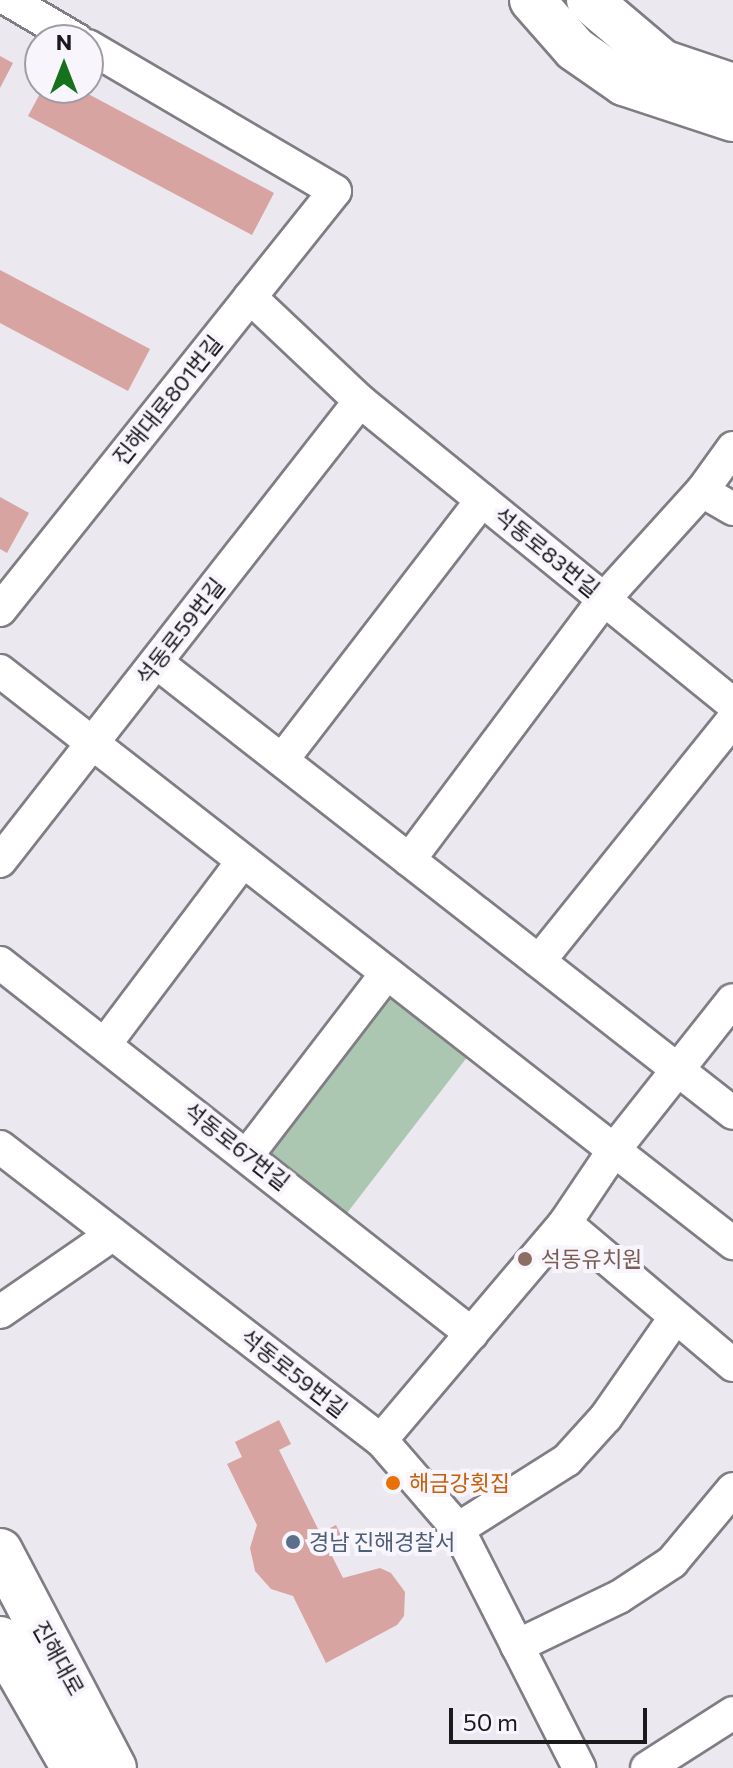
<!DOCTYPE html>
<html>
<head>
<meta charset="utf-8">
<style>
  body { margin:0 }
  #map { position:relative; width:733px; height:1768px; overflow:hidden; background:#ebe8f0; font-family:Commissioner,"Noto Sans KR",sans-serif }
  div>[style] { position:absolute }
  .green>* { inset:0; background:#abc6b1 }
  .building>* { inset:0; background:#d7a4a1 }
  .roads { filter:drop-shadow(2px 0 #807d84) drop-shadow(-2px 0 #807d84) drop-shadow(0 2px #807d84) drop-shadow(0 -2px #807d84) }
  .minor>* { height:32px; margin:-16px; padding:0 16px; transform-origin:16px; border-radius:16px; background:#fff }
  .primary>* { height:44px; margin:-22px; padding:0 22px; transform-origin:22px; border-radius:22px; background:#fff }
  .trunk>* { height:44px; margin:-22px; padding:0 22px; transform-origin:22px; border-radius:22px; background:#fff }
  .dots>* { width:22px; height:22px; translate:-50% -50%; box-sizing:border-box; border:4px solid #f8f5fd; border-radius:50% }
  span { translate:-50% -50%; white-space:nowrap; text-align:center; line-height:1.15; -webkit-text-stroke:8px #f8f5fd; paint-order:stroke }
  .street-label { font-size:22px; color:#1a191c }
  .education-label { font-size:22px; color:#785e54 }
  .left { translate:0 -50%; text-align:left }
  .food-label { font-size:22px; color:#c56008 }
  .service-label { font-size:22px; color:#4e5e75 }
  .north { position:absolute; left:24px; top:24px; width:80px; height:80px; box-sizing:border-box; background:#f8f5fd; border:2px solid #9f9da3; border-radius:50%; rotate:0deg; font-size:22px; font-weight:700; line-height:32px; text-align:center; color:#1a191c }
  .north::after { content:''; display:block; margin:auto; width:28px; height:36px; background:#16711d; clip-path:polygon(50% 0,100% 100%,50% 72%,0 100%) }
  .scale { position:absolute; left:449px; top:1708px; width:198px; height:36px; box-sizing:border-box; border:4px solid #1a191c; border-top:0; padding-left:10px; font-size:24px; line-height:28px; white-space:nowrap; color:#1a191c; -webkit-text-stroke:6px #f8f5fd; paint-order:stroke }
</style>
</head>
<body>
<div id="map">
  <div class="green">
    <i style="clip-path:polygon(392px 999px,468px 1056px,347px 1213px,272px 1156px,271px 1139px,376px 1003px)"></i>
  </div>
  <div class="building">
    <i style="clip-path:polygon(0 56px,13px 63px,0 88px)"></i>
    <i style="clip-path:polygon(43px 88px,77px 88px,274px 193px,252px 235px,28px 116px)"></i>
    <i style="clip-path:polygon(0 270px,150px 349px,128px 391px,0 323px)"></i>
    <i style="clip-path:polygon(0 497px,29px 513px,7px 553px,0 549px)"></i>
    <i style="clip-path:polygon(279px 1420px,291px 1444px,279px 1450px,320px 1533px,336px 1525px,342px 1538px,327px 1546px,343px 1578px,380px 1568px,391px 1573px,405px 1592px,404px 1616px,397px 1625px,326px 1663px,293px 1596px,271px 1589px,255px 1571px,250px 1548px,257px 1525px,227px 1464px,242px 1457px,235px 1442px)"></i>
  </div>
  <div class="roads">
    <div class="minor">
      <i style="left:9px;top:0;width:79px;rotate:30.5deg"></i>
      <i style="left:250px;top:297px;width:151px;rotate:43.4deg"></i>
      <i style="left:360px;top:401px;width:481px;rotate:39.1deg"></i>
      <i style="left:702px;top:491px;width:36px;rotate:30deg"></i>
      <i style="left:0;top:610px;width:536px;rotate:-51.36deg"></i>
      <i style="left:335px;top:191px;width:286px;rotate:-149.6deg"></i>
      <i style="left:156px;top:662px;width:732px;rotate:38.01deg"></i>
      <i style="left:0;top:671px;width:930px;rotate:37.97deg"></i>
      <i style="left:282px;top:760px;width:328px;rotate:-52.4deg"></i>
      <i style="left:409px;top:860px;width:326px;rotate:-53.2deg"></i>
      <i style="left:604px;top:599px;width:146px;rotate:-47.8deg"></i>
      <i style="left:702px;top:491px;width:53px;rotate:-54.2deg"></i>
      <i style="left:0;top:861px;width:584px;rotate:-51.95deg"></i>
      <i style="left:539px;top:961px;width:309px;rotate:-51.2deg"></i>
      <i style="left:0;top:963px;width:600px;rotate:38.17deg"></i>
      <i style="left:105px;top:1044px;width:229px;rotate:-53deg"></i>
      <i style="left:0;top:1147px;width:481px;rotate:37.6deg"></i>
      <i style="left:381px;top:1440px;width:118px;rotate:49.1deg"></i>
      <i style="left:458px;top:1529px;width:268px;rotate:63.1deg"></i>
      <i style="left:248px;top:1154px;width:228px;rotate:-52.5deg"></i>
      <i style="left:565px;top:1223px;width:220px;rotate:40.2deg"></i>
      <i style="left:0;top:1312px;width:137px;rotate:-34.6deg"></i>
      <i style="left:381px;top:1440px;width:285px;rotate:-49.7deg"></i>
      <i style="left:565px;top:1223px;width:88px;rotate:-56.1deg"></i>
      <i style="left:614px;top:1150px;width:191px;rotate:-51.6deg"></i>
      <i style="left:458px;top:1529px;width:129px;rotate:-32.3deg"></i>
      <i style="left:567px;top:1460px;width:58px;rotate:-47.8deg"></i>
      <i style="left:606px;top:1417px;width:119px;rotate:-55.2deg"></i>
      <i style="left:517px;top:1646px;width:113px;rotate:-25.7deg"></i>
      <i style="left:619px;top:1597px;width:64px;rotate:-33.4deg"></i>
      <i style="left:672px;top:1562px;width:95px;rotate:-50.1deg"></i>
      <i style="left:647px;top:1768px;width:102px;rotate:-32.6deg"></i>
    </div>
    <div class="primary">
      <i style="left:0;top:1551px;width:245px;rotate:62.3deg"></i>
      <i style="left:0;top:1639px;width:149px;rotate:60.2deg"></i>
    </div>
    <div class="trunk">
      <i style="left:532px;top:0;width:65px;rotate:48.7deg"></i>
      <i style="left:575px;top:49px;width:60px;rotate:34.8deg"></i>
      <i style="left:624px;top:83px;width:115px;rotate:18.3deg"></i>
      <i style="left:589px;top:0;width:96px;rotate:40.3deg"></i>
      <i style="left:662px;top:62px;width:75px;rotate:18.7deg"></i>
    </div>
  </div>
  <div class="dots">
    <i style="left:525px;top:1259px;background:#8d6e63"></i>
    <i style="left:393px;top:1483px;background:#e8710a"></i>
    <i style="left:293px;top:1542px;background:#5c6f8a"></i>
  </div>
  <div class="street-label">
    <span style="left:167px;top:400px;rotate:-51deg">진해대로801번길</span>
    <span style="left:547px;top:552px;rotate:39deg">석동로83번길</span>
    <span style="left:180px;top:631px;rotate:-52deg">석동로59번길</span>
    <span style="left:237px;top:1146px;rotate:38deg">석동로67번길</span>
    <span style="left:294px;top:1373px;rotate:38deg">석동로59번길</span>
    <span style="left:59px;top:1658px;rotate:61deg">진해대로</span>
  </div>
  <div class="education-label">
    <span class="left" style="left:541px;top:1259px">석동유치원</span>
  </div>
  <div class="food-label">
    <span class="left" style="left:409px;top:1483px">해금강횟집</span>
  </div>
  <div class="service-label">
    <span class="left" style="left:309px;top:1542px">경남 진해경찰서</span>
  </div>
  <div class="north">N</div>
  <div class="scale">50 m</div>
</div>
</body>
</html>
